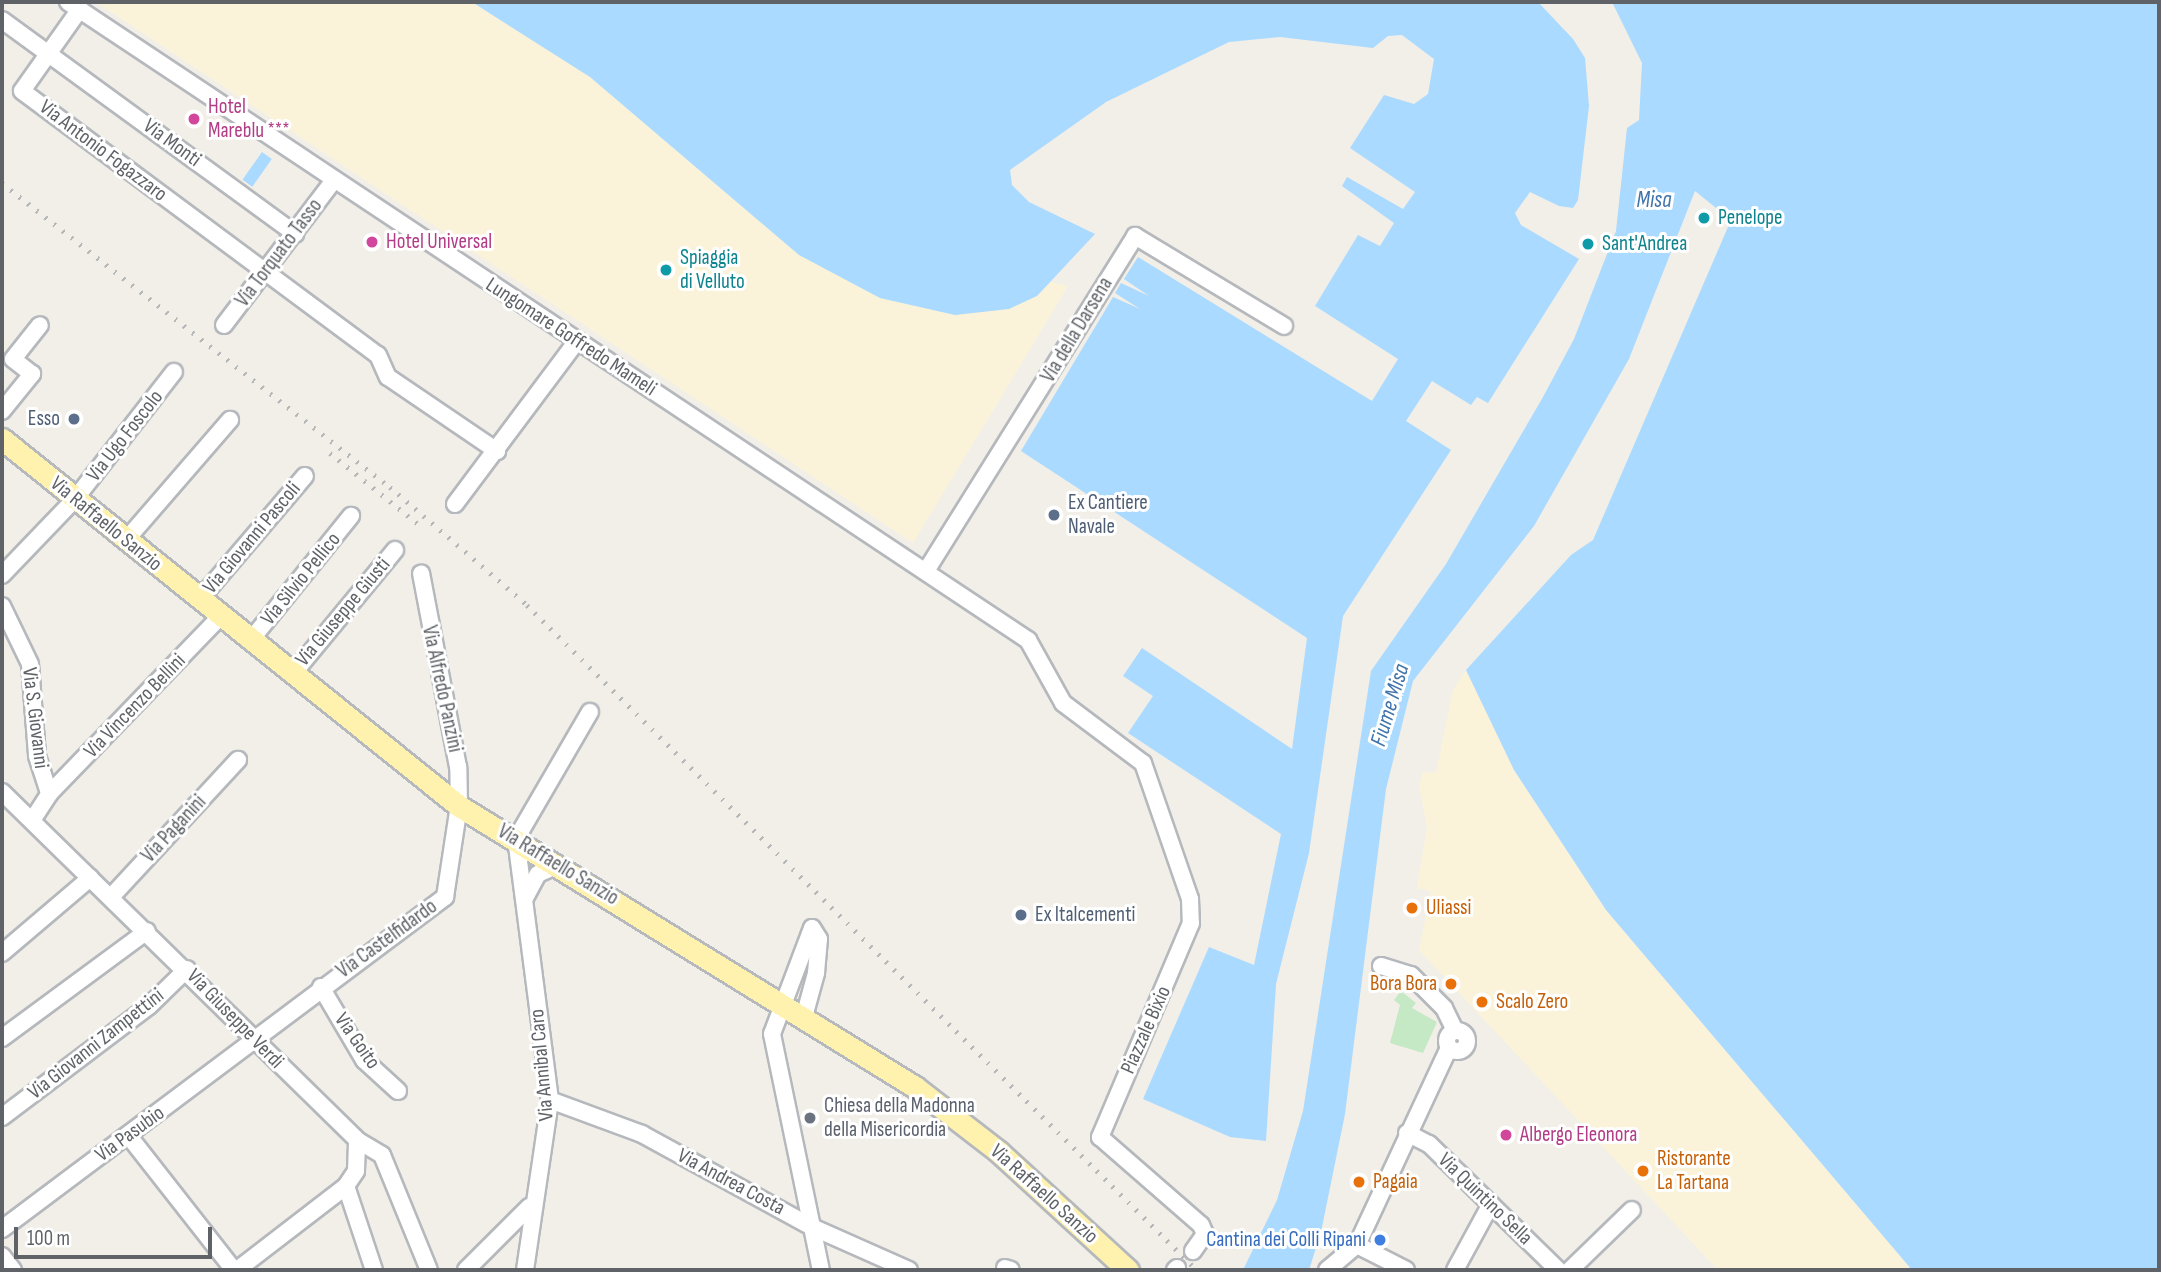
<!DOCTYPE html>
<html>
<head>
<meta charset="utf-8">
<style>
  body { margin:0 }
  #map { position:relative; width:2161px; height:1272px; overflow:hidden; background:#f1efe8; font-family:"Sofia Sans Condensed",sans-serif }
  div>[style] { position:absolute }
  .green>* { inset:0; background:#c5e8c5 }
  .sand>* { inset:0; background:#fbf3d9 }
  .water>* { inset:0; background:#aadaff; transform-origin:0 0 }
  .roads { filter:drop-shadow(2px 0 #b5b8bc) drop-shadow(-2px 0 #b5b8bc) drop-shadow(0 2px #b5b8bc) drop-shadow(0 -2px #b5b8bc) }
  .minor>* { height:16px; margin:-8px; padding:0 8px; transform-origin:8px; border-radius:8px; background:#fff }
  .minor>.ring { margin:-8px; padding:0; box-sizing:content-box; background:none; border:16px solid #fff; border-radius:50% }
  .major>* { height:21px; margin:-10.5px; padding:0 10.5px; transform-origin:10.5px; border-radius:10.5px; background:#fff2af }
  .rail>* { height:4.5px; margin-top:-2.25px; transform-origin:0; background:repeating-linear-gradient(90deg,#b6b7b8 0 2px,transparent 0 11px) }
  .dots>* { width:19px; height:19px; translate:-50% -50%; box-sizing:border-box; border:4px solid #fff; border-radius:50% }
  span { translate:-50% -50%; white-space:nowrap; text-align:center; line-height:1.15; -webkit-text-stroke:6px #fff; paint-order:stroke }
  .hotel-label { font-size:21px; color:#b23c85 }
  .left { translate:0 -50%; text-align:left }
  .street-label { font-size:21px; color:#5f6368 }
  .culture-label { font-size:21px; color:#0d838f }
  .service-label { font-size:21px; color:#4e5e75 }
  .right { translate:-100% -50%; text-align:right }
  .food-label { font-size:21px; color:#c56008 }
  .worship-label { font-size:21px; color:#5b616d }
  .shop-label { font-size:21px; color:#366cbe }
  .water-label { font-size:23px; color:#4174aa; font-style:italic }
  .frame { position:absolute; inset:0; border:4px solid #5f6368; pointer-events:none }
  .scale { position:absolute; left:14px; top:1227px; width:198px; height:32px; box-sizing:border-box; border:4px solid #5f6368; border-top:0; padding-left:9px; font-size:21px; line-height:24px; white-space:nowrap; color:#5f6368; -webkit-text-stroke:5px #fff; paint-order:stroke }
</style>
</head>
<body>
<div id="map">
  <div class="green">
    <i style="clip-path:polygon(1401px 991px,1416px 1003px,1412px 1008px,1437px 1022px,1423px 1053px,1390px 1043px,1400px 1005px,1394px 1000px)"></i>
  </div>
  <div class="sand">
    <i style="clip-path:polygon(96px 2px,472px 2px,590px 77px,799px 255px,880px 298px,955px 315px,1037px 296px,1051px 282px,1068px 286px,913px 543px)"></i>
    <i style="clip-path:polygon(1466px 670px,1514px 770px,1606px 910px,1912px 1270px,1718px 1270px,1419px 950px,1431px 891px,1417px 888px,1427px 827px,1419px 786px,1423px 772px,1436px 773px,1453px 690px)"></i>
  </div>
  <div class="water">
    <i style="clip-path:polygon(472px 2px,1538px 2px,1573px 39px,1585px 58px,1589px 106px,1578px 200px,1573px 208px,1559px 206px,1530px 192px,1515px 213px,1521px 225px,1579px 259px,1488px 403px,1477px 397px,1471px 405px,1432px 381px,1406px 421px,1451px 450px,1343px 616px,1309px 853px,1276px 984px,1266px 1141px,1230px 1137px,1143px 1099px,1209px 947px,1254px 965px,1281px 834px,1128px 733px,1153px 696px,1123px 676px,1142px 648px,1292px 749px,1307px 638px,1021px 451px,1113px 297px,1140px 309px,1115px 293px,1121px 283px,1149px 296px,1124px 279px,1138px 257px,1372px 401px,1398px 359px,1315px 306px,1358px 235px,1380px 246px,1394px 223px,1342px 186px,1347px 177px,1403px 209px,1415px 192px,1350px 148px,1384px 95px,1414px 104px,1428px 94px,1434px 59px,1402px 35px,1388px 36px,1373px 48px,1280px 37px,1229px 42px,1106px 102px,1010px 170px,1012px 185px,1029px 202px,1095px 234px,1037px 296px,1009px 309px,955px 315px,880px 298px,799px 255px,590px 77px)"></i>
    <i style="clip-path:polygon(1612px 2px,2159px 2px,2159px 1270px,1912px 1270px,1606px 910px,1514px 770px,1466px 670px,1571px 555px,1593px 540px,1731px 220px,1695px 191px,1629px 359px,1534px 526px,1413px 681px,1386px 789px,1345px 1114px,1321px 1232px,1309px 1270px,1243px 1270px,1277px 1200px,1303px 1111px,1371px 671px,1446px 564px,1543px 397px,1574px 339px,1616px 231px,1627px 128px,1639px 120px,1642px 63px)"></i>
    <i style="left:262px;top:152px;width:12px;height:34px;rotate:35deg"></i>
  </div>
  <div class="roads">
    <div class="minor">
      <i style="left:68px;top:2px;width:1153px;rotate:33.61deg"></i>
      <i style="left:1028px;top:640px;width:72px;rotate:60.9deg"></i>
      <i style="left:1063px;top:703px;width:100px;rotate:36.9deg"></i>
      <i style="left:1143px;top:763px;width:144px;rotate:70.9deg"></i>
      <i style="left:1190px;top:899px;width:24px;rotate:88deg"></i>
      <i style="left:1191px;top:923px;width:233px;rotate:113deg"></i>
      <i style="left:1100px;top:1137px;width:134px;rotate:41.1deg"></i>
      <i style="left:1201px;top:1225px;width:10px;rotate:66deg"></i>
      <i style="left:1205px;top:1234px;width:21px;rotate:125deg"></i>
      <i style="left:80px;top:9px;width:100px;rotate:125.3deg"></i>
      <i style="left:22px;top:91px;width:443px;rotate:36.6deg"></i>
      <i style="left:378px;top:355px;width:24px;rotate:66deg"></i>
      <i style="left:388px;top:377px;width:132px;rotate:34.2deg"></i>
      <i style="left:2px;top:20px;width:363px;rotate:36.1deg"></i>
      <i style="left:224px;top:325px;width:182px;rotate:-52.8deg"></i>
      <i style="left:2px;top:411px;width:48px;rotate:-51deg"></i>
      <i style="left:32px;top:374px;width:24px;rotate:-142deg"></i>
      <i style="left:13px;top:359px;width:43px;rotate:-51.5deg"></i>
      <i style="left:455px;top:504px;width:204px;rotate:-53.2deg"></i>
      <i style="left:126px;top:540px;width:159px;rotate:-49.1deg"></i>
      <i style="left:926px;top:571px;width:395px;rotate:-58deg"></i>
      <i style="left:1135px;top:236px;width:174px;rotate:31.1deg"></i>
      <i style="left:2px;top:575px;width:105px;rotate:-46.2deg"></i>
      <i style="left:75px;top:499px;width:161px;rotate:-52.1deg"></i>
      <i style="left:199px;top:600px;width:163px;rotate:-49.5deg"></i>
      <i style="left:2px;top:606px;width:64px;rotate:64.2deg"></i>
      <i style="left:30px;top:664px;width:92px;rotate:85.6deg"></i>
      <i style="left:37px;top:756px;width:40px;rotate:72deg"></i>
      <i style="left:250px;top:641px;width:161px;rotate:-51.1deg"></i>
      <i style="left:292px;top:675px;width:162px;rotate:-50.5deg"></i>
      <i style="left:2px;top:792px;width:497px;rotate:44.4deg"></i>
      <i style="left:357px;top:1140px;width:29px;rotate:31deg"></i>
      <i style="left:382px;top:1155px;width:124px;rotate:67.8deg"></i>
      <i style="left:33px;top:819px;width:30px;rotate:-57deg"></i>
      <i style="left:49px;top:794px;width:246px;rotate:-46deg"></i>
      <i style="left:111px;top:897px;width:187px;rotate:-47.2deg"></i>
      <i style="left:525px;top:898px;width:27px;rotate:-62deg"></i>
      <i style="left:538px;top:874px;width:22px;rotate:-24deg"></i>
      <i style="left:2px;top:953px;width:116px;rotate:-40.4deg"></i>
      <i style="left:1381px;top:966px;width:31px;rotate:17deg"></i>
      <i style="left:1411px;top:975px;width:47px;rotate:45deg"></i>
      <i style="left:1444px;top:1008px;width:25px;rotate:64deg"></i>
      <i style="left:321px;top:987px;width:85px;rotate:59.5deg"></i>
      <i style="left:364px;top:1060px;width:46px;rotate:42.4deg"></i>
      <i style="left:804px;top:1017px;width:46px;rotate:-74.7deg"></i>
      <i style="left:816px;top:973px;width:34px;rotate:-85deg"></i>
      <i style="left:819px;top:939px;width:13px;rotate:-122deg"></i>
      <i style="left:812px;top:928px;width:113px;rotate:110.7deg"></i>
      <i style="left:772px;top:1034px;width:241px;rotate:78.3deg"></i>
      <i class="ring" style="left:1447px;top:1031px;width:4px;height:4px"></i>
      <i style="left:2px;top:1038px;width:180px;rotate:-36.4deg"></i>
      <i style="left:550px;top:1100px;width:98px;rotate:20.3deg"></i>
      <i style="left:642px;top:1134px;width:194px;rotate:28.7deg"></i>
      <i style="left:812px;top:1227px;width:106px;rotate:23.9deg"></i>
      <i style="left:2px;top:1117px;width:184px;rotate:-37.1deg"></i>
      <i style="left:149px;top:1006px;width:53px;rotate:-44.2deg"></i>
      <i style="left:1407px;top:1133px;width:25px;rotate:27deg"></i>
      <i style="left:1429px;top:1144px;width:180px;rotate:44.3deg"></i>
      <i style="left:128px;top:1135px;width:172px;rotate:51.9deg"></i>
      <i style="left:346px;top:1186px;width:89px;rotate:71.6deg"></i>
      <i style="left:2px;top:1229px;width:554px;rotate:-36.85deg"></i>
      <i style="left:445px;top:897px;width:92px;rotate:-81.3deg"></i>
      <i style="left:459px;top:806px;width:39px;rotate:-91deg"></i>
      <i style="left:458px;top:767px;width:197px;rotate:-100.8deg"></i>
      <i style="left:1357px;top:1245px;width:55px;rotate:27deg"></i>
      <i style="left:2px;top:1256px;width:18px;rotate:52deg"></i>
      <i style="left:1005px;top:1268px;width:6px;rotate:18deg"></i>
      <i style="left:237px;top:1270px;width:138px;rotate:-37.6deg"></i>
      <i style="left:346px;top:1186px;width:18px;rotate:-56deg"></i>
      <i style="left:356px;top:1171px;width:31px;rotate:-88deg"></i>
      <i style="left:466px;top:1270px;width:89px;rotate:-45deg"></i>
      <i style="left:525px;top:1270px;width:172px;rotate:-81.6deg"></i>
      <i style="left:550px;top:1100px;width:263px;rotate:-97.4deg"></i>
      <i style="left:516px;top:839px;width:147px;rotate:-59.8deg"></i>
      <i style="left:1175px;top:1270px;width:3px;rotate:-45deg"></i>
      <i style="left:1327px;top:1270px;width:39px;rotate:-40deg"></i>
      <i style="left:1357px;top:1245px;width:217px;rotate:-65deg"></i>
      <i style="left:1455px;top:1270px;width:75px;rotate:-61.4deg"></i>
      <i style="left:1570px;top:1270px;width:86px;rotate:-44.1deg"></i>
    </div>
    <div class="major">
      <i style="left:2px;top:439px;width:586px;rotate:38.77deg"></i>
      <i style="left:459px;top:806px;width:536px;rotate:31.64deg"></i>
      <i style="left:915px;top:1087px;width:106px;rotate:37.7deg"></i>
      <i style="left:999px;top:1152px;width:175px;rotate:42.5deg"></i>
    </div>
  </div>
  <div class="rail">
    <i style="left:2px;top:183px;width:493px;rotate:38.1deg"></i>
    <i style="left:390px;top:487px;width:181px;rotate:40.7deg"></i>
    <i style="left:527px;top:605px;width:944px;rotate:44.79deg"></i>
    <i style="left:330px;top:453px;width:112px;rotate:38.8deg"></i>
  </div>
  <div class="dots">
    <i style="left:194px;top:119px;background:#d1479c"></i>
    <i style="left:1704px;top:218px;background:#0f9aa8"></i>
    <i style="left:372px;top:242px;background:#d1479c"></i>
    <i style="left:1588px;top:244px;background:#0f9aa8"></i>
    <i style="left:666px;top:270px;background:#0f9aa8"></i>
    <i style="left:74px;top:419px;background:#5c6f8a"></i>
    <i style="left:1054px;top:515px;background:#5c6f8a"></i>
    <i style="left:1412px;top:908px;background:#e8710a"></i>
    <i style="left:1021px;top:915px;background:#5c6f8a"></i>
    <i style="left:1451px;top:984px;background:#e8710a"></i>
    <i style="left:1482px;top:1002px;background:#e8710a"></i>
    <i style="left:810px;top:1118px;background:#6b7280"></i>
    <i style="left:1506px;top:1135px;background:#d1479c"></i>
    <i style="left:1643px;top:1171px;background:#e8710a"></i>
    <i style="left:1359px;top:1182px;background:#e8710a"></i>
    <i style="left:1380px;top:1240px;background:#3f7fe0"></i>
  </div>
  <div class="hotel-label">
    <span class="left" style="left:208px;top:119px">Hotel<br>Mareblu ***</span>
    <span class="left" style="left:386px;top:242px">Hotel Universal</span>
    <span class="left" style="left:1520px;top:1135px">Albergo Eleonora</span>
  </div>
  <div class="street-label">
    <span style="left:172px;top:143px;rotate:36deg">Via Monti</span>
    <span style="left:103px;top:151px;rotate:37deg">Via Antonio Fogazzaro</span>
    <span style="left:279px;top:253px;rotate:-53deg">Via Torquato Tasso</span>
    <span style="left:1077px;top:330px;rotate:-59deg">Via della Darsena</span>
    <span style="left:571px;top:337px;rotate:33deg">Lungomare Goffredo Mameli</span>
    <span style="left:125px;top:436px;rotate:-52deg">Via Ugo Foscolo</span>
    <span style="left:106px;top:524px;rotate:39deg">Via Raffaello Sanzio</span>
    <span style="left:252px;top:538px;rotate:-50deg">Via Giovanni Pascoli</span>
    <span style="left:301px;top:579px;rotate:-51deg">Via Silvio Pellico</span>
    <span style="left:343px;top:612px;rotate:-50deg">Via Giuseppe Giusti</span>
    <span style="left:442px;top:689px;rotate:78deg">Via Alfredo Panzini</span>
    <span style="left:135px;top:706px;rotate:-46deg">Via Vincenzo Bellini</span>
    <span style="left:35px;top:718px;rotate:83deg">Via S. Giovanni</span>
    <span style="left:174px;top:829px;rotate:-47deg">Via Paganini</span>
    <span style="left:558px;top:865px;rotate:31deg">Via Raffaello Sanzio</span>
    <span style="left:387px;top:939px;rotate:-36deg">Via Castelfidardo</span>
    <span style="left:235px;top:1019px;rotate:46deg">Via Giuseppe Verdi</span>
    <span style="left:1146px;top:1030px;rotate:-66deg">Piazzale Bixio</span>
    <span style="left:357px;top:1041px;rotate:55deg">Via Goito</span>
    <span style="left:96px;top:1044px;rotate:-38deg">Via Giovanni Zampettini</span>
    <span style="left:542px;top:1065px;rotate:-95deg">Via Annibal Caro</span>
    <span style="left:130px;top:1134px;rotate:-36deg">Via Pasubio</span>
    <span style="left:731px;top:1182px;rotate:28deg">Via Andrea Costa</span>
    <span style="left:1044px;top:1194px;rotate:42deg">Via Raffaello Sanzio</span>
    <span style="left:1485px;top:1199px;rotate:44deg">Via Quintino Sella</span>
  </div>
  <div class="culture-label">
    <span class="left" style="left:1718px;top:218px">Penelope</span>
    <span class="left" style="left:1602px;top:244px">Sant'Andrea</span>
    <span class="left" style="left:680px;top:270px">Spiaggia<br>di Velluto</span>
  </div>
  <div class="service-label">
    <span class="right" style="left:60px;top:419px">Esso</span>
    <span class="left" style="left:1068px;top:515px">Ex Cantiere<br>Navale</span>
    <span class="left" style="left:1035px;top:915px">Ex Italcementi</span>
  </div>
  <div class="food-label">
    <span class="left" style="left:1426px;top:908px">Uliassi</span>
    <span class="right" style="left:1437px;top:984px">Bora Bora</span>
    <span class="left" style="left:1496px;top:1002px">Scalo Zero</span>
    <span class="left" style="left:1657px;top:1171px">Ristorante<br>La Tartana</span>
    <span class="left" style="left:1373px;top:1182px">Pagaia</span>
  </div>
  <div class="worship-label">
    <span class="left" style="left:824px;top:1118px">Chiesa della Madonna<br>della Misericordia</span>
  </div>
  <div class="shop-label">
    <span class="right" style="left:1366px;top:1240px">Cantina dei Colli Ripani</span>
  </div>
  <div class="water-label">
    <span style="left:1654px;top:200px">Misa</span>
    <span style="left:1390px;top:705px;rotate:-73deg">Fiume Misa</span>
  </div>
  <div class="frame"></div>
  <div class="scale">100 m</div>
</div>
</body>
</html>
